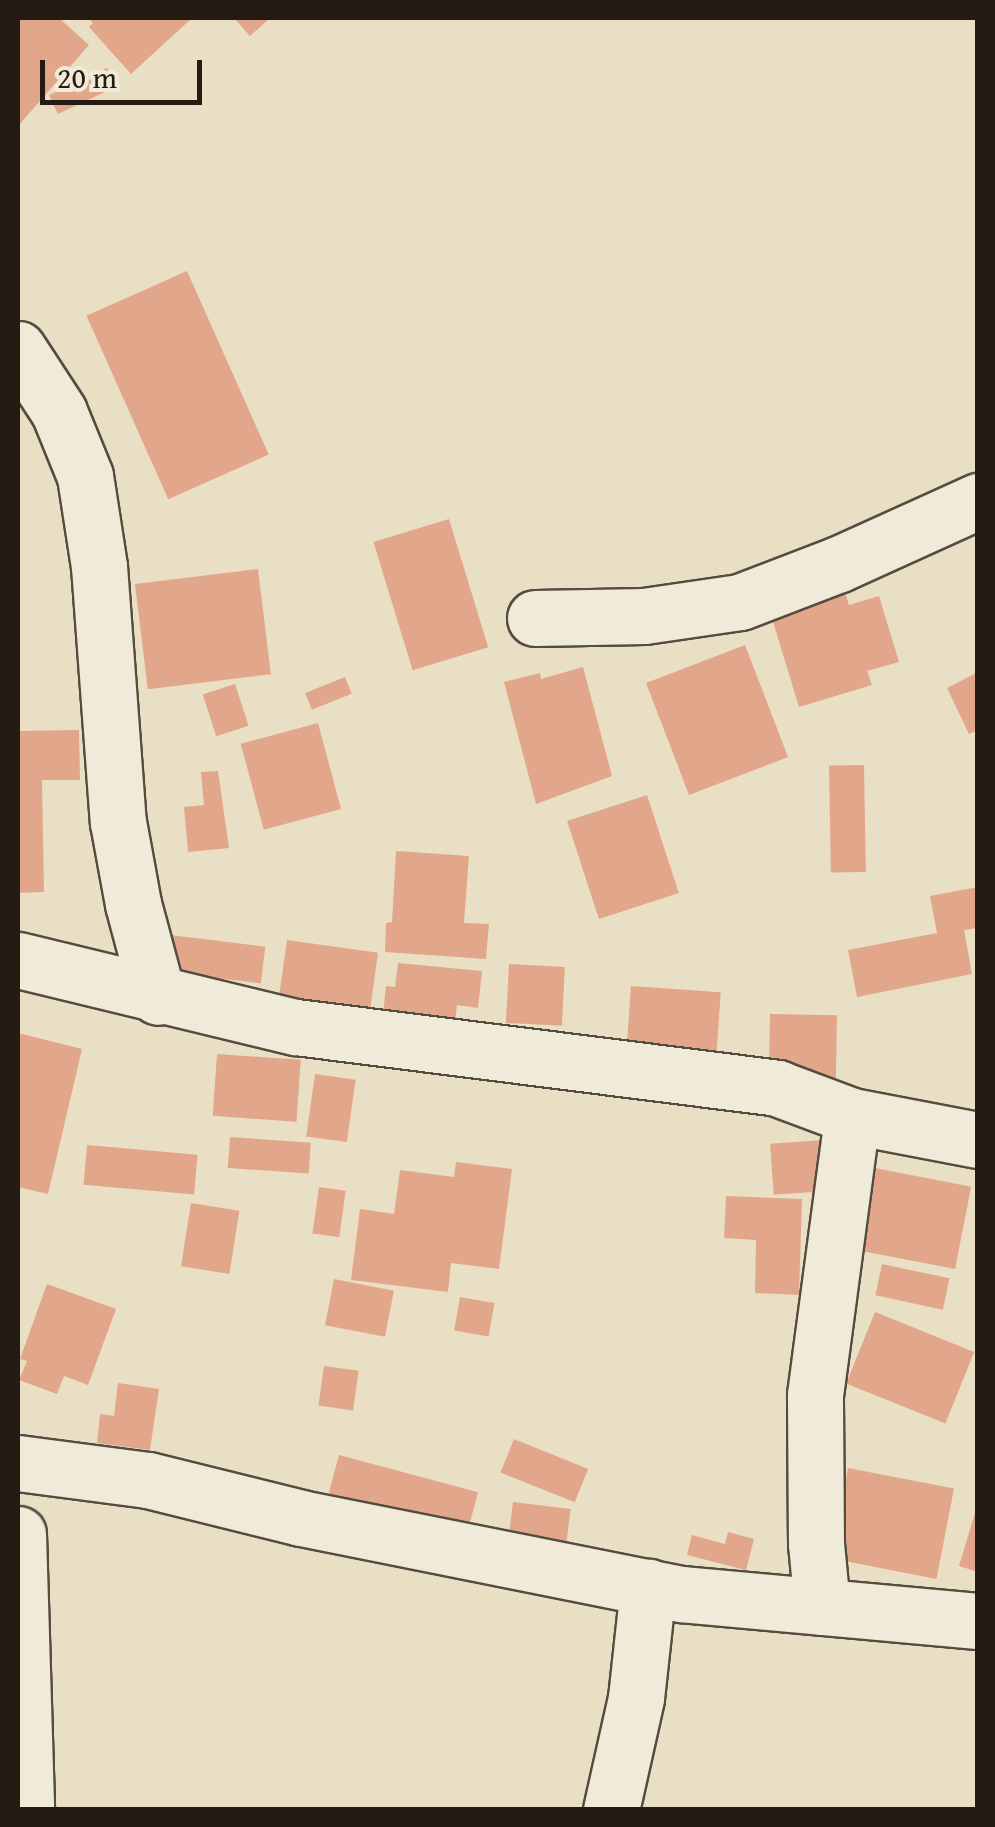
<!DOCTYPE html>
<html>
<head>
<meta charset="utf-8">
<style>
  body { margin:0 }
  #map { position:relative; width:995px; height:1827px; overflow:hidden; background:#e8dfc5; font-family:"Gentium Book Plus",serif }
  div>[style] { position:absolute }
  .building>* { inset:0; background:#e2a78a; transform-origin:0 0 }
  .roads { filter:drop-shadow(2px 0 #554c40) drop-shadow(-2px 0 #554c40) drop-shadow(0 2px #554c40) drop-shadow(0 -2px #554c40) }
  .minor>* { height:55px; margin:-27.5px; padding:0 27.5px; transform-origin:27.5px; border-radius:27.5px; background:#f0ead9 }
  span { translate:-50% -50%; white-space:nowrap; text-align:center; line-height:1.15; -webkit-text-stroke:9px #f0ead9; paint-order:stroke }
  .frame { position:absolute; inset:0; border:20px solid #241b13; pointer-events:none }
  .scale { position:absolute; left:40px; top:60px; width:162px; height:45px; box-sizing:border-box; border:5px solid #241b13; border-top:0; padding-left:12px; font-size:30px; line-height:35px; white-space:nowrap; color:#241b13; -webkit-text-stroke:8px #f0ead9; paint-order:stroke }
</style>
</head>
<body>
<div id="map">
  <div class="building">
    <i style="clip-path:polygon(18px 18px,59px 18px,89px 45px,19px 125px)"></i>
    <i style="clip-path:polygon(88px 18px,192px 18px,131px 74px,89px 27px,93px 23px)"></i>
    <i style="clip-path:polygon(234px 18px,270px 18px,250px 36px)"></i>
    <i style="left:107px;top:68px;width:21px;height:64px;rotate:65deg"></i>
    <i style="left:187px;top:271px;width:201px;height:110px;rotate:66deg"></i>
    <i style="left:449px;top:519px;width:134px;height:79px;rotate:73deg"></i>
    <i style="left:258px;top:569px;width:106px;height:124px;rotate:83deg"></i>
    <i style="clip-path:polygon(844px 589px,849px 605px,879px 596px,899px 662px,867px 671px,872px 685px,799px 707px,770px 612px)"></i>
    <i style="left:745px;top:645px;width:120px;height:106px;rotate:69deg"></i>
    <i style="clip-path:polygon(583px 667px,612px 776px,536px 804px,504px 682px,540px 673px,541px 679px)"></i>
    <i style="clip-path:polygon(976px 673px,978px 730px,969px 734px,947px 688px)"></i>
    <i style="left:345px;top:677px;width:18px;height:43px;rotate:68deg"></i>
    <i style="left:235px;top:684px;width:44px;height:34px;rotate:72deg"></i>
    <i style="left:318px;top:723px;width:89px;height:80px;rotate:75deg"></i>
    <i style="clip-path:polygon(79px 730px,80px 780px,42px 780px,44px 892px,18px 893px,18px 731px)"></i>
    <i style="left:864px;top:765px;width:107px;height:35px;rotate:89deg"></i>
    <i style="clip-path:polygon(218px 771px,229px 848px,188px 852px,184px 807px,204px 805px,201px 772px)"></i>
    <i style="left:647px;top:795px;width:103px;height:84px;rotate:72deg"></i>
    <i style="clip-path:polygon(396px 851px,469px 856px,464px 923px,489px 924px,486px 959px,385px 952px,386px 923px,392px 922px)"></i>
    <i style="clip-path:polygon(978px 887px,978px 928px,964px 930px,972px 974px,857px 997px,848px 950px,937px 933px,930px 896px)"></i>
    <i style="left:170px;top:935px;width:96px;height:37px;rotate:7deg"></i>
    <i style="left:287px;top:940px;width:92px;height:56px;rotate:8deg"></i>
    <i style="clip-path:polygon(398px 963px,482px 971px,478px 1008px,457px 1005px,454px 1031px,382px 1024px,386px 986px,395px 987px)"></i>
    <i style="left:509px;top:964px;width:56px;height:59px;rotate:3deg"></i>
    <i style="left:631px;top:986px;width:90px;height:70px;rotate:4deg"></i>
    <i style="left:770px;top:1014px;width:67px;height:63px;rotate:1deg"></i>
    <i style="clip-path:polygon(18px 1033px,82px 1049px,48px 1194px,18px 1187px)"></i>
    <i style="left:217px;top:1054px;width:84px;height:62px;rotate:4deg"></i>
    <i style="left:315px;top:1074px;width:41px;height:63px;rotate:8deg"></i>
    <i style="left:230px;top:1137px;width:81px;height:31px;rotate:4deg"></i>
    <i style="left:824px;top:1140px;width:51px;height:54px;rotate:86deg"></i>
    <i style="left:87px;top:1145px;width:111px;height:40px;rotate:5deg"></i>
    <i style="clip-path:polygon(456px 1162px,512px 1169px,499px 1269px,451px 1263px,448px 1292px,351px 1280px,360px 1209px,394px 1214px,400px 1170px,454px 1177px)"></i>
    <i style="left:870px;top:1167px;width:103px;height:84px;rotate:11deg"></i>
    <i style="left:319px;top:1187px;width:27px;height:47px;rotate:8deg"></i>
    <i style="clip-path:polygon(726px 1196px,802px 1199px,799px 1295px,755px 1293px,756px 1240px,724px 1238px)"></i>
    <i style="left:191px;top:1203px;width:49px;height:64px;rotate:9deg"></i>
    <i style="left:882px;top:1264px;width:69px;height:32px;rotate:12deg"></i>
    <i style="left:334px;top:1279px;width:61px;height:47px;rotate:11deg"></i>
    <i style="clip-path:polygon(47px 1284px,116px 1309px,88px 1385px,64px 1376px,57px 1394px,19px 1380px,27px 1361px,20px 1359px)"></i>
    <i style="left:460px;top:1297px;width:35px;height:34px;rotate:10deg"></i>
    <i style="left:875px;top:1312px;width:107px;height:77px;rotate:22deg"></i>
    <i style="left:324px;top:1366px;width:35px;height:40px;rotate:8deg"></i>
    <i style="clip-path:polygon(118px 1383px,159px 1389px,150px 1450px,97px 1443px,100px 1414px,114px 1416px)"></i>
    <i style="left:514px;top:1439px;width:80px;height:36px;rotate:22deg"></i>
    <i style="left:339px;top:1455px;width:144px;height:49px;rotate:15deg"></i>
    <i style="left:848px;top:1468px;width:108px;height:92px;rotate:11deg"></i>
    <i style="left:513px;top:1502px;width:58px;height:43px;rotate:7deg"></i>
    <i style="clip-path:polygon(977px 1506px,978px 1506px,978px 1572px,959px 1566px)"></i>
    <i style="clip-path:polygon(728px 1532px,754px 1539px,746px 1570px,687px 1555px,692px 1535px,725px 1544px)"></i>
  </div>
  <div class="roads">
    <div class="minor">
      <i style="left:18px;top:349px;width:75px;rotate:56.9deg"></i>
      <i style="left:59px;top:412px;width:69px;rotate:67.9deg"></i>
      <i style="left:85px;top:476px;width:91px;rotate:81.2deg"></i>
      <i style="left:99px;top:566px;width:257px;rotate:85.8deg"></i>
      <i style="left:118px;top:822px;width:83px;rotate:79.6deg"></i>
      <i style="left:133px;top:904px;width:96px;rotate:75deg"></i>
      <i style="left:535px;top:618px;width:109px;rotate:-1.1deg"></i>
      <i style="left:644px;top:616px;width:97px;rotate:-8.3deg"></i>
      <i style="left:740px;top:602px;width:106px;rotate:-21deg"></i>
      <i style="left:839px;top:564px;width:153px;rotate:-24.4deg"></i>
      <i style="left:18px;top:960px;width:286px;rotate:13.6deg"></i>
      <i style="left:296px;top:1027px;width:485px;rotate:7.2deg"></i>
      <i style="left:777px;top:1088px;width:80px;rotate:20.5deg"></i>
      <i style="left:852px;top:1116px;width:128px;rotate:10.8deg"></i>
      <i style="left:18px;top:1463px;width:131px;rotate:7.5deg"></i>
      <i style="left:148px;top:1480px;width:158px;rotate:13.9deg"></i>
      <i style="left:301px;top:1518px;width:388px;rotate:11.3deg"></i>
      <i style="left:681px;top:1594px;width:298px;rotate:5.2deg"></i>
      <i style="left:18px;top:1534px;width:276px;rotate:88.3deg"></i>
      <i style="left:822px;top:1607px;width:63px;rotate:-95.4deg"></i>
      <i style="left:816px;top:1544px;width:149px;rotate:-90.4deg"></i>
      <i style="left:815px;top:1395px;width:281px;rotate:-82.4deg"></i>
      <i style="left:611px;top:1810px;width:115px;rotate:-77.4deg"></i>
      <i style="left:636px;top:1698px;width:112px;rotate:-83.8deg"></i>
    </div>
  </div>
  <div class="frame"></div>
  <div class="scale">20 m</div>
</div>
</body>
</html>
